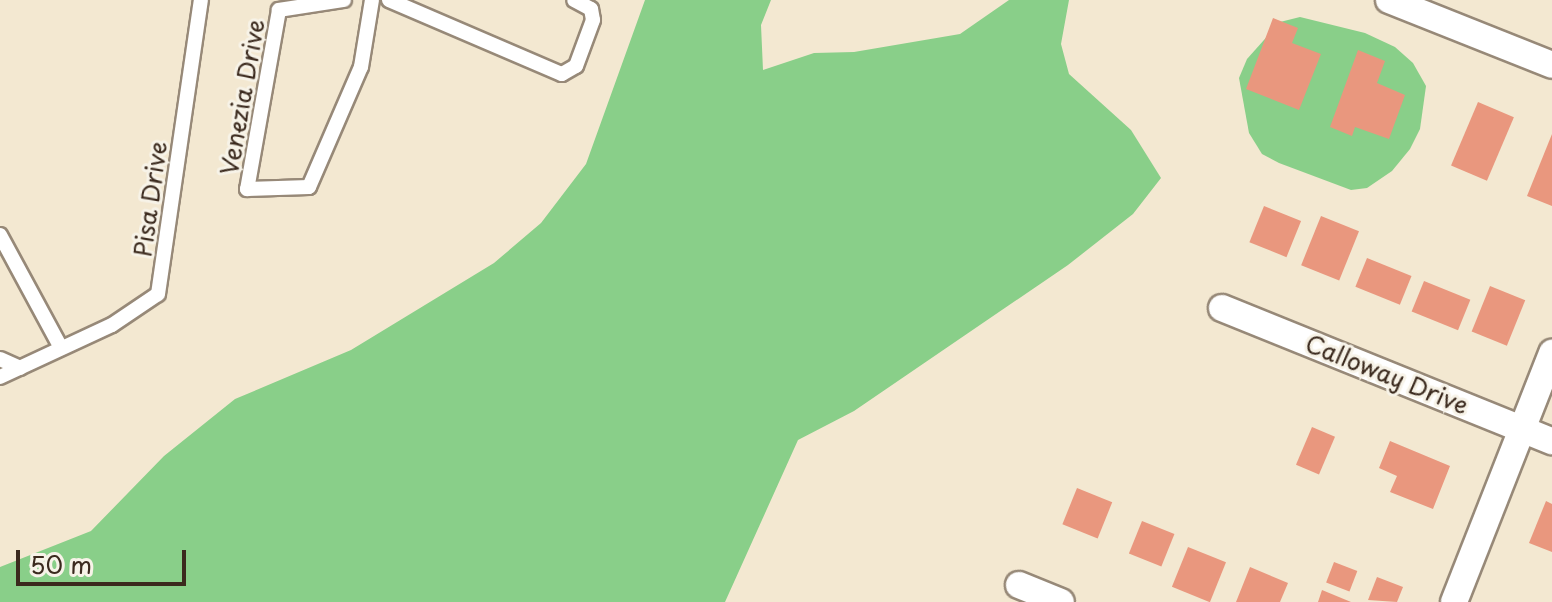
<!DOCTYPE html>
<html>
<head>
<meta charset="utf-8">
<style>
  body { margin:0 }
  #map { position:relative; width:1552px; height:602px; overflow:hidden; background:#f3e8d1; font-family:"Playpen Sans",sans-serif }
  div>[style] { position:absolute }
  .green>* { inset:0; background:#89cf89 }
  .building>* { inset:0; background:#e9977e; transform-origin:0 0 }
  .roads { filter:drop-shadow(2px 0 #978978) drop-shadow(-2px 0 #978978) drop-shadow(0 2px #978978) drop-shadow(0 -2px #978978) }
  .lane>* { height:14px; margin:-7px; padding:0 7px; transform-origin:7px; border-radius:7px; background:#fff }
  .street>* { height:26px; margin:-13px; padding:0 13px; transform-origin:13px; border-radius:13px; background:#fff }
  span { translate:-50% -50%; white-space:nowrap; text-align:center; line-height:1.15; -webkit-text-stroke:6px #f7f3e8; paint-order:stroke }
  .street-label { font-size:24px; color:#3b2a1e }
  .scale { position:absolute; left:16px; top:550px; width:170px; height:36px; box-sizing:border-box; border:4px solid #3b2a1e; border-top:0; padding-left:10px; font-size:24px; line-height:28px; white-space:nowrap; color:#3b2a1e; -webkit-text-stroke:6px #f7f3e8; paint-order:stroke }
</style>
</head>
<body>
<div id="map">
  <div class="green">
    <i style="clip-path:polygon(645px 0,771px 0,761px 25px,763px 70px,814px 53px,854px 52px,960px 34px,1009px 0,1069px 0,1061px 44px,1069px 74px,1131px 130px,1161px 178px,1133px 214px,1068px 265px,854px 411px,798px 440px,725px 602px,0 602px,0 567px,91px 531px,164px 456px,235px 399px,351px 350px,494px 263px,541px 223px,586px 164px)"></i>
    <i style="clip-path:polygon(1300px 17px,1365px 33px,1395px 47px,1413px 63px,1426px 86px,1420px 129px,1410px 149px,1392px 171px,1367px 188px,1351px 190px,1279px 163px,1262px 154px,1249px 133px,1239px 78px,1247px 59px,1280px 22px)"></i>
  </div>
  <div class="building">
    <i style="clip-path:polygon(1273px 18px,1298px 28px,1292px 43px,1321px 54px,1299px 110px,1246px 89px)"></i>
    <i style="clip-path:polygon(1358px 50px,1385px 61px,1377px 83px,1405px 95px,1389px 139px,1355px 127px,1352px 136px,1330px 127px)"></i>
    <i style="left:1478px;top:102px;width:39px;height:69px;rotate:23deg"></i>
    <i style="clip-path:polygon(1552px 134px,1552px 206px,1527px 196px)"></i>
    <i style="left:1264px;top:206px;width:40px;height:39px;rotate:22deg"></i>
    <i style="left:1321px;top:216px;width:41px;height:53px;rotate:22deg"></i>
    <i style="left:1367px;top:258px;width:48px;height:31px;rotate:22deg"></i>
    <i style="left:1424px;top:281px;width:50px;height:33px;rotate:22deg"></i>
    <i style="left:1490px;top:286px;width:38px;height:49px;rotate:22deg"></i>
    <i style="left:1312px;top:427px;width:25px;height:41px;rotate:23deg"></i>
    <i style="clip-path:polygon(1390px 441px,1450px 466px,1433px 509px,1390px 492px,1397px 476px,1379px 468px)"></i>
    <i style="left:1077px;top:488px;width:38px;height:39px;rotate:22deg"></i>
    <i style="clip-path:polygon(1546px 501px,1552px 504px,1552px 552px,1529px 543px)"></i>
    <i style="left:1142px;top:521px;width:35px;height:35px;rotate:22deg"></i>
    <i style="left:1188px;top:547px;width:41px;height:43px;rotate:22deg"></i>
    <i style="left:1334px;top:562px;width:25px;height:22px;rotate:21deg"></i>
    <i style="clip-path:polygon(1250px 567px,1288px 583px,1280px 602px,1236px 602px)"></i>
    <i style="clip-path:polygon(1377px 577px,1403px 587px,1397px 602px,1368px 600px)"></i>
    <i style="clip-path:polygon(1322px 590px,1351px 602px,1318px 602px)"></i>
  </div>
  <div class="roads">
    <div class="lane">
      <i style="left:344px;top:0;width:66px;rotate:171.3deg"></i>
      <i style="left:279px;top:10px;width:182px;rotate:100.1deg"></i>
      <i style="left:247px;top:189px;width:62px;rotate:-1.8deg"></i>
      <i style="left:309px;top:187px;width:131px;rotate:-66.6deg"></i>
      <i style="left:361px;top:67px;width:68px;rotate:-80.7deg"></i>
      <i style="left:389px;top:0;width:188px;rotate:23.2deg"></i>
      <i style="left:562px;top:74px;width:16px;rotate:-30deg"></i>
      <i style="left:576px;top:66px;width:49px;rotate:-69.7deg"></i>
      <i style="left:593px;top:20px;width:11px;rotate:-100deg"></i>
      <i style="left:591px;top:9px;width:19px;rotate:-152deg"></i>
      <i style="left:0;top:235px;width:128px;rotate:61.6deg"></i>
      <i style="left:0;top:359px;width:22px;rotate:24deg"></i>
      <i style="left:0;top:377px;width:123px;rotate:-24.9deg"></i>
      <i style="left:112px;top:325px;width:55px;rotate:-34deg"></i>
      <i style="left:158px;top:294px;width:297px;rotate:-81.7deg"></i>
    </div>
    <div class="street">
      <i style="left:1389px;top:0;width:175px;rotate:21.7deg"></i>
      <i style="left:1222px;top:308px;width:356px;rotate:22deg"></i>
      <i style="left:1019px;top:585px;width:45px;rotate:22deg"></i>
      <i style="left:1454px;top:602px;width:268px;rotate:-68.5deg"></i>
    </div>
  </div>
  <div class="street-label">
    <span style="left:242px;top:97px;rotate:-80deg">Venezia Drive</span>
    <span style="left:150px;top:199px;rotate:-82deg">Pisa Drive</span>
    <span style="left:1387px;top:374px;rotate:22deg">Calloway Drive</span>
  </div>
  <div class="scale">50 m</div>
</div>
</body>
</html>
